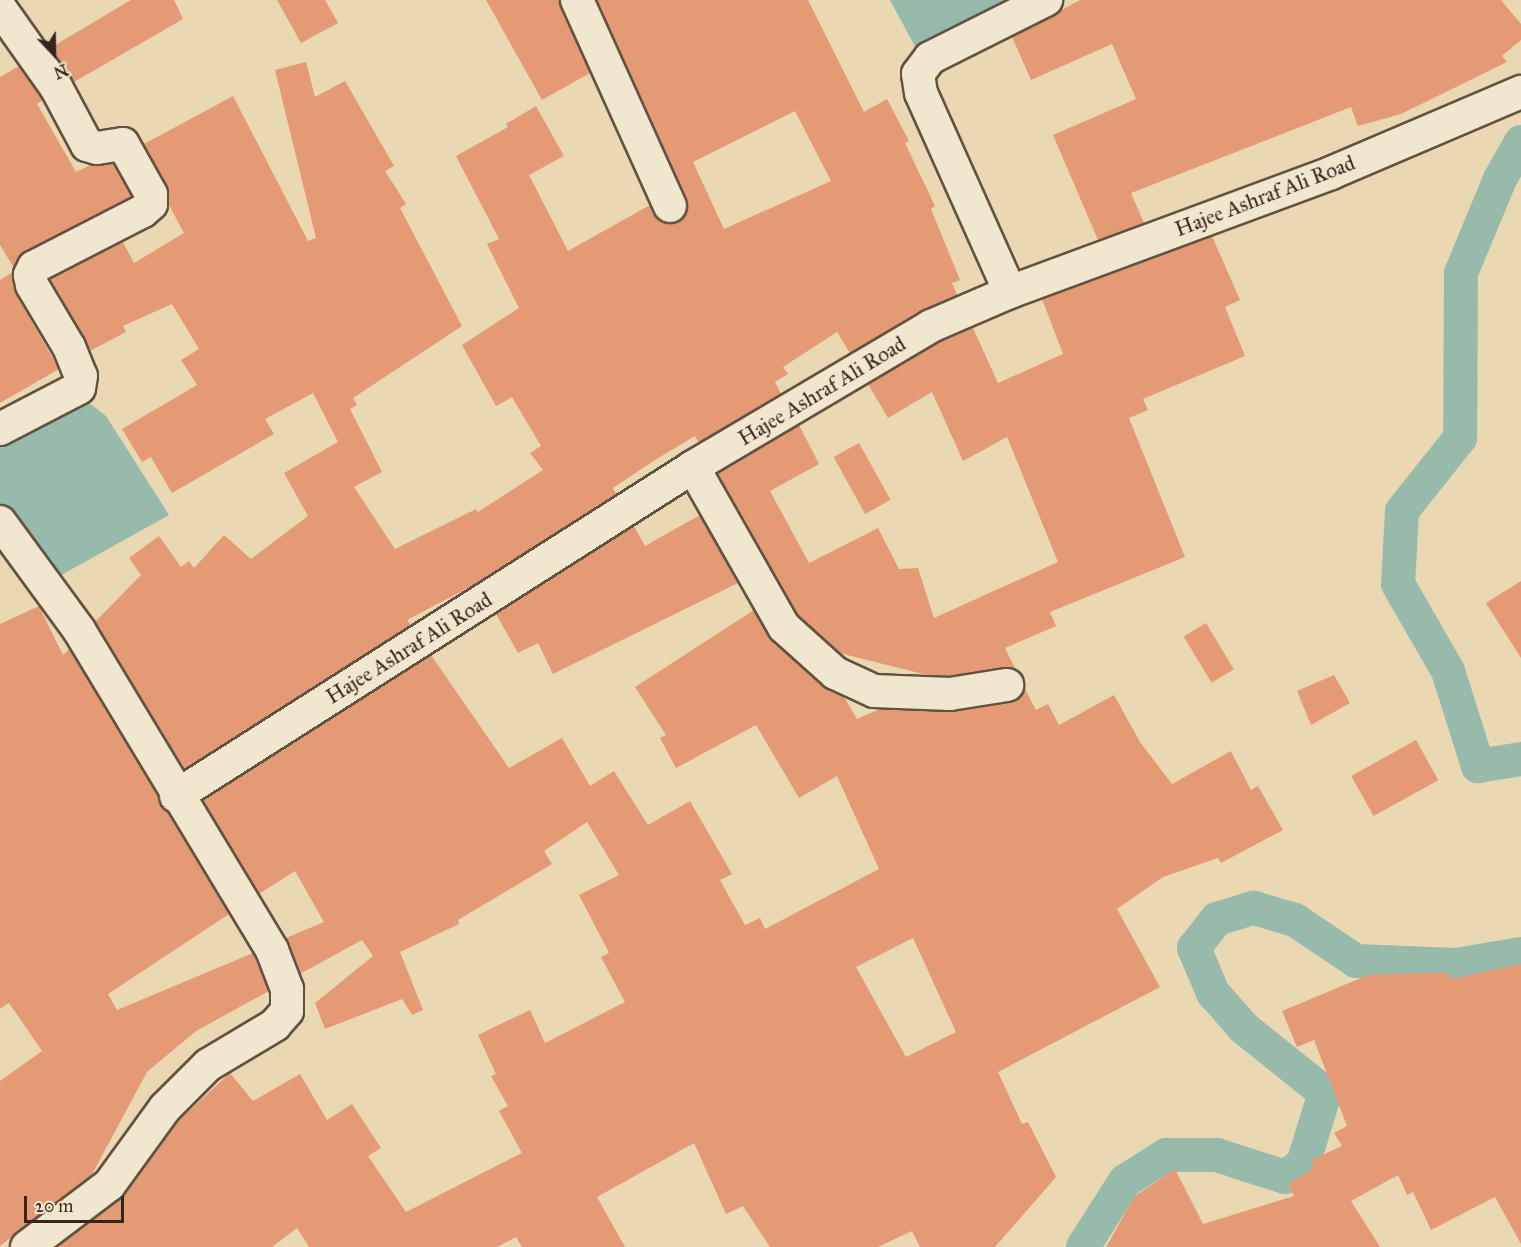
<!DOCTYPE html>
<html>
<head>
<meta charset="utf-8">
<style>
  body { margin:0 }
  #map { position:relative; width:1521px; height:1247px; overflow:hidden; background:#ead8b3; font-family:"IM FELL Great Primer",serif }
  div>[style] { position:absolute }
  .water>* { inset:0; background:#98baab }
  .canal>* { height:34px; margin:-17px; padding:0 17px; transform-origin:17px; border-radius:17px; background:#98baab }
  .building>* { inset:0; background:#e49a74; transform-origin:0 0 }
  .roads { filter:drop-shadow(2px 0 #625242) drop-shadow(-2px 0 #625242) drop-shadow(0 2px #625242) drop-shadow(0 -2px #625242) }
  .minor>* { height:32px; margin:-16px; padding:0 16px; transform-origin:16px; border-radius:16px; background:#f1e6ce }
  span { translate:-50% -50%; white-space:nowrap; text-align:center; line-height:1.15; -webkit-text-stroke:5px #f1e6ce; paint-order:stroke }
  .street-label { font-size:21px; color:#35261d }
  .north { position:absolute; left:24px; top:24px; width:60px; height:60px; -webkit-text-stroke:4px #f1e6ce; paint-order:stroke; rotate:158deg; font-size:16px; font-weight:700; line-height:24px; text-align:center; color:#35261d }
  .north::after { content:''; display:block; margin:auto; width:21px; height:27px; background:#35261d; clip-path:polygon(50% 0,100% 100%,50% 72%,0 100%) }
  .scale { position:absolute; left:24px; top:1196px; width:100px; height:27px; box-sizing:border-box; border:3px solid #35261d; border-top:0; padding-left:8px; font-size:18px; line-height:21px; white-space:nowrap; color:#35261d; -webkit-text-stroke:4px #f1e6ce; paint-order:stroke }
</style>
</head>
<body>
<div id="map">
  <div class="water">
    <i style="clip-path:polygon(890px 0,1015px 0,918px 52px)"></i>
    <i style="clip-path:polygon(64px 402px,88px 402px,106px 416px,169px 515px,56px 578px,0 512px,0 432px)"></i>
  </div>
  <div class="canal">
    <i style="left:1521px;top:142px;width:43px;rotate:119.6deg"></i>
    <i style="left:1500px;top:179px;width:102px;rotate:112.5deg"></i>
    <i style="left:1461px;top:273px;width:165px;rotate:90.3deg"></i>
    <i style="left:1460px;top:438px;width:93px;rotate:128.5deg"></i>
    <i style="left:1402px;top:511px;width:73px;rotate:93.1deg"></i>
    <i style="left:1398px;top:584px;width:100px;rotate:60.1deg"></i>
    <i style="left:1448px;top:671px;width:100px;rotate:72.5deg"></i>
    <i style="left:1478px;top:766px;width:44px;rotate:-9.2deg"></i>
    <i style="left:1083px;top:1247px;width:78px;rotate:-57.5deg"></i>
    <i style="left:1125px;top:1181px;width:49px;rotate:-32.4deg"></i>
    <i style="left:1166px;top:1155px;width:51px"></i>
    <i style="left:1217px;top:1155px;width:71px;rotate:17.9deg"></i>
    <i style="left:1285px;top:1177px;width:22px;rotate:-36deg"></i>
    <i style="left:1303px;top:1164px;width:74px;rotate:-72.8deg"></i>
    <i style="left:1325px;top:1093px;width:104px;rotate:-141.3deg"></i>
    <i style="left:1244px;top:1028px;width:47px;rotate:-131.5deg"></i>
    <i style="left:1213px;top:993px;width:49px;rotate:-112.9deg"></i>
    <i style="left:1194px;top:948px;width:37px;rotate:-52deg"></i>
    <i style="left:1217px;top:919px;width:39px;rotate:-17deg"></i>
    <i style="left:1254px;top:908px;width:43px;rotate:16.3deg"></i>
    <i style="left:1295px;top:920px;width:73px;rotate:33.9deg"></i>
    <i style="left:1356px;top:961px;width:100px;rotate:2.3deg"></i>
    <i style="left:1456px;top:965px;width:66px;rotate:-9.6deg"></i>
  </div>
  <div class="building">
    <i style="clip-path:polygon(131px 0,174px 0,183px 19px,74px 82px,50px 48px)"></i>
    <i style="clip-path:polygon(277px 0,325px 0,338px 23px,301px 43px)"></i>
    <i style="clip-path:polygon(486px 0,559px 0,590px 73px,542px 100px)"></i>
    <i style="clip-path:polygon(evenodd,597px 0,808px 0,864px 112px,887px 99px,909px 141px,905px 143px,935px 206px,931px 209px,960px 280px,952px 283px,957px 295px,922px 310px,850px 353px,837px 332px,783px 367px,788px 374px,775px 382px,781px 394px,699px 443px,695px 436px,655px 460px,613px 488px,616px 494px,479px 582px,407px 620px,411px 625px,184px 769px,95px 622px,141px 575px,129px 558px,159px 536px,181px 567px,189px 561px,194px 568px,224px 535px,251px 559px,308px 516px,284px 473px,338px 442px,313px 393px,265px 419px,274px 434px,172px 493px,151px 457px,142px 462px,122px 429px,197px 385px,181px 360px,199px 349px,172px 304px,123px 326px,126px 332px,90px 351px,50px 279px,123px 242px,134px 263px,184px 233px,169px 205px,167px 185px,144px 144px,233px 96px,308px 241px,316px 238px,275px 70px,306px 62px,315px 97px,345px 81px,394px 166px,385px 171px,406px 204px,400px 208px,462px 326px,353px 398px,357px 405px,350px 409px,382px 472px,354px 487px,395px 549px,476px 509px,478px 512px,543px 470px,530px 453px,541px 446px,512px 397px,496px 406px,462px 345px,519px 308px,487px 244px,499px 239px,456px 156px,508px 127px,506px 124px,536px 106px,564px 156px,529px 175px,568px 251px,650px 205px,659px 220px,669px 224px,678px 222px,688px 208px,597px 0,795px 111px,831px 181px,724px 229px,693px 162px,795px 111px)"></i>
    <i style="clip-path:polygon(1080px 0,1501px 0,1521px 24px,1521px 40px,1502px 56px,1507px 62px,1401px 114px,1358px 126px,1351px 107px,1131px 193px,1144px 223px,1098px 240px,1053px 135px,1136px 99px,1112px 44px,1031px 80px,1012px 37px)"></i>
    <i style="clip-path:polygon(19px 66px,41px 96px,43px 100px,37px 104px,76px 172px,90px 165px,113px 164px,132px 197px,26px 251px,14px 268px,0 245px,0 77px)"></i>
    <i style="clip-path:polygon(1212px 236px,1240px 300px,1225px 307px,1245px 356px,1143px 399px,1148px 410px,1129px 418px,1185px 557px,1050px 612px,1056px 626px,1005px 648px,1016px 670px,1004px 667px,949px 676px,927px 675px,839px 653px,798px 616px,717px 473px,799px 425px,819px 464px,770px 491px,809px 563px,878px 528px,899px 569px,918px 568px,934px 618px,1058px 562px,1007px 437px,963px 461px,932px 392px,888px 418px,868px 384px,939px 342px,973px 328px,998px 383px,1063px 354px,1042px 299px)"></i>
    <i style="clip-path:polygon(13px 272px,16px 294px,59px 369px,0 403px,0 280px)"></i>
    <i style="left:859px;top:443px;width:65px;height:29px;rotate:61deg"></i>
    <i style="clip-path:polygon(700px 515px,738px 583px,553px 674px,538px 643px,518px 653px,496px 614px,634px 526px,645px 546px)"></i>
    <i style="clip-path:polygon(1521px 581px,1521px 658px,1486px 603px)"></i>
    <i style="clip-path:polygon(39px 606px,63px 655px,69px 649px,229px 914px,108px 994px,117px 1010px,253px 953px,269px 991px,196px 1031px,147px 1072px,91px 1176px,0 1246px,0 1081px,42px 1051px,9px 1003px,0 1009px,0 624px)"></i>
    <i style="clip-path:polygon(evenodd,754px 610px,772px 640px,823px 686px,844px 697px,857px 719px,880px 709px,950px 712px,1010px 703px,1019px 699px,1024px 687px,1036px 710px,1048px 704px,1059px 725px,1114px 695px,1140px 742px,1172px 784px,1231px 751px,1251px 790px,1258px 786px,1283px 830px,1221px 863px,1218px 858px,1163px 877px,1117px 909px,1160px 987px,998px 1072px,1022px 1124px,1028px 1122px,1056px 1177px,995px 1247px,920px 1247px,912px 1231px,878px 1247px,770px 1247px,743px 1206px,726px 1214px,694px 1143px,597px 1197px,625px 1247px,522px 1247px,516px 1237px,497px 1247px,309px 1247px,297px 1228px,272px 1247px,57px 1247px,120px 1199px,179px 1120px,230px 1073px,253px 1101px,300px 1074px,327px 1120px,352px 1104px,381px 1148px,368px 1156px,406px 1212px,522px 1153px,499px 1111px,508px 1106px,491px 1076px,496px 1074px,478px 1035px,530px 1010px,545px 1043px,625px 1002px,601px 957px,609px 953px,579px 895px,619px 875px,587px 822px,544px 851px,552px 864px,458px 920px,459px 924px,400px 952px,423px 1010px,412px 1015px,402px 999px,325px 1029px,315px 1003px,373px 956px,362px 940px,300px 974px,286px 938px,324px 922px,295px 871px,259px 894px,203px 800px,431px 655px,509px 768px,562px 738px,590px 786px,614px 771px,648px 825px,690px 801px,732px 874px,720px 880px,745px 925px,760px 918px,765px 929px,879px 869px,837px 776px,799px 798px,756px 725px,676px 768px,660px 738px,666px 735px,635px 687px,754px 610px,913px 938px,956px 1032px,906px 1057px,856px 967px,913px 938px)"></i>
    <i style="left:1206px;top:623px;width:54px;height:26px;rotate:59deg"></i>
    <i style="clip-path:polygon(1334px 675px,1350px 703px,1311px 725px,1297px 691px)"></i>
    <i style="left:1416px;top:740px;width:46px;height:74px;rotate:61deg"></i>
    <i style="clip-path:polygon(1521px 964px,1521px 1244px,1495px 1197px,1431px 1230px,1413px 1192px,1407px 1195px,1398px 1175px,1351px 1201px,1380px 1247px,1106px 1247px,1135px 1196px,1175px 1169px,1203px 1224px,1294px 1196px,1288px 1184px,1314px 1168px,1311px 1160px,1342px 1146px,1334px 1133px,1347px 1126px,1314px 1040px,1297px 1047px,1282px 1011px,1368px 975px,1447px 972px,1451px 979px)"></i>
  </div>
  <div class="roads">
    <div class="minor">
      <i style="left:577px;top:0;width:226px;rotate:65.7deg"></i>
      <i style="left:0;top:8px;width:97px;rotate:54.7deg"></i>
      <i style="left:56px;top:87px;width:66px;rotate:61.9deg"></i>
      <i style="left:87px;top:145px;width:10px;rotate:17deg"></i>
      <i style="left:97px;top:148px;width:26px;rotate:-9deg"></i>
      <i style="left:123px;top:144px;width:57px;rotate:60.8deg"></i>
      <i style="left:151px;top:194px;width:10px;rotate:90deg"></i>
      <i style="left:151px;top:204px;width:11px;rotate:139deg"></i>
      <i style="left:143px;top:211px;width:123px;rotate:152.8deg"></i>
      <i style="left:34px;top:267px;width:9px;rotate:117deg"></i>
      <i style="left:30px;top:275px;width:10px;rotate:79deg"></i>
      <i style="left:32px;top:285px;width:72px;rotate:59.2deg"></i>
      <i style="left:69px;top:347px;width:31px;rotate:68deg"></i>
      <i style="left:81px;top:376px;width:12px;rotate:99deg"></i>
      <i style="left:79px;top:388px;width:89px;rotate:152.6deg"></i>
      <i style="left:1010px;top:292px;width:218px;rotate:-114.1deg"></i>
      <i style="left:921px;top:93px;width:19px;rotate:-99deg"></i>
      <i style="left:918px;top:74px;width:20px;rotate:-53deg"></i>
      <i style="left:930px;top:58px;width:130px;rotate:-26.6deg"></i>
      <i style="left:693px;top:467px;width:184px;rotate:60.4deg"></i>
      <i style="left:784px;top:627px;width:69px;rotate:42deg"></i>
      <i style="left:835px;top:673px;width:43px;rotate:24.8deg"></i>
      <i style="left:874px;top:691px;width:76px;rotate:2.3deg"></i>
      <i style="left:950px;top:694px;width:58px;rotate:-9deg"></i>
      <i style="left:0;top:522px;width:134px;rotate:53.8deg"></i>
      <i style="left:79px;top:630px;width:374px;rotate:58.9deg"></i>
      <i style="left:272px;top:950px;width:42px;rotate:69deg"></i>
      <i style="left:287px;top:989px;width:22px;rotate:90deg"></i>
      <i style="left:287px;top:1011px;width:18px;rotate:131deg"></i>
      <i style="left:275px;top:1025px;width:78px;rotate:149.2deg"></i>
      <i style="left:208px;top:1065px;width:61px;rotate:135deg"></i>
      <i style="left:165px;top:1108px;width:95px;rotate:126deg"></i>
      <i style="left:109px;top:1185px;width:103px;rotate:142.9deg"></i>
      <i style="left:176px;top:796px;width:613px;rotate:-32.47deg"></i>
      <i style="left:693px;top:467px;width:277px;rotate:-30.6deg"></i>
      <i style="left:931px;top:326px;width:86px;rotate:-23.3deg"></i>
      <i style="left:1010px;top:292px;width:342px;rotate:-20.3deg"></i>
      <i style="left:1331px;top:173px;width:207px;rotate:-23.1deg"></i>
    </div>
  </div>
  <div class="street-label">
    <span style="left:1265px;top:196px;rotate:-21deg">Hajee Ashraf Ali Road</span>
    <span style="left:822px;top:391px;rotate:-31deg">Hajee Ashraf Ali Road</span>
    <span style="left:409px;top:648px;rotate:-32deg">Hajee Ashraf Ali Road</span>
  </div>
  <div class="north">N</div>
  <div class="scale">20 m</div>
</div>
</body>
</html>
